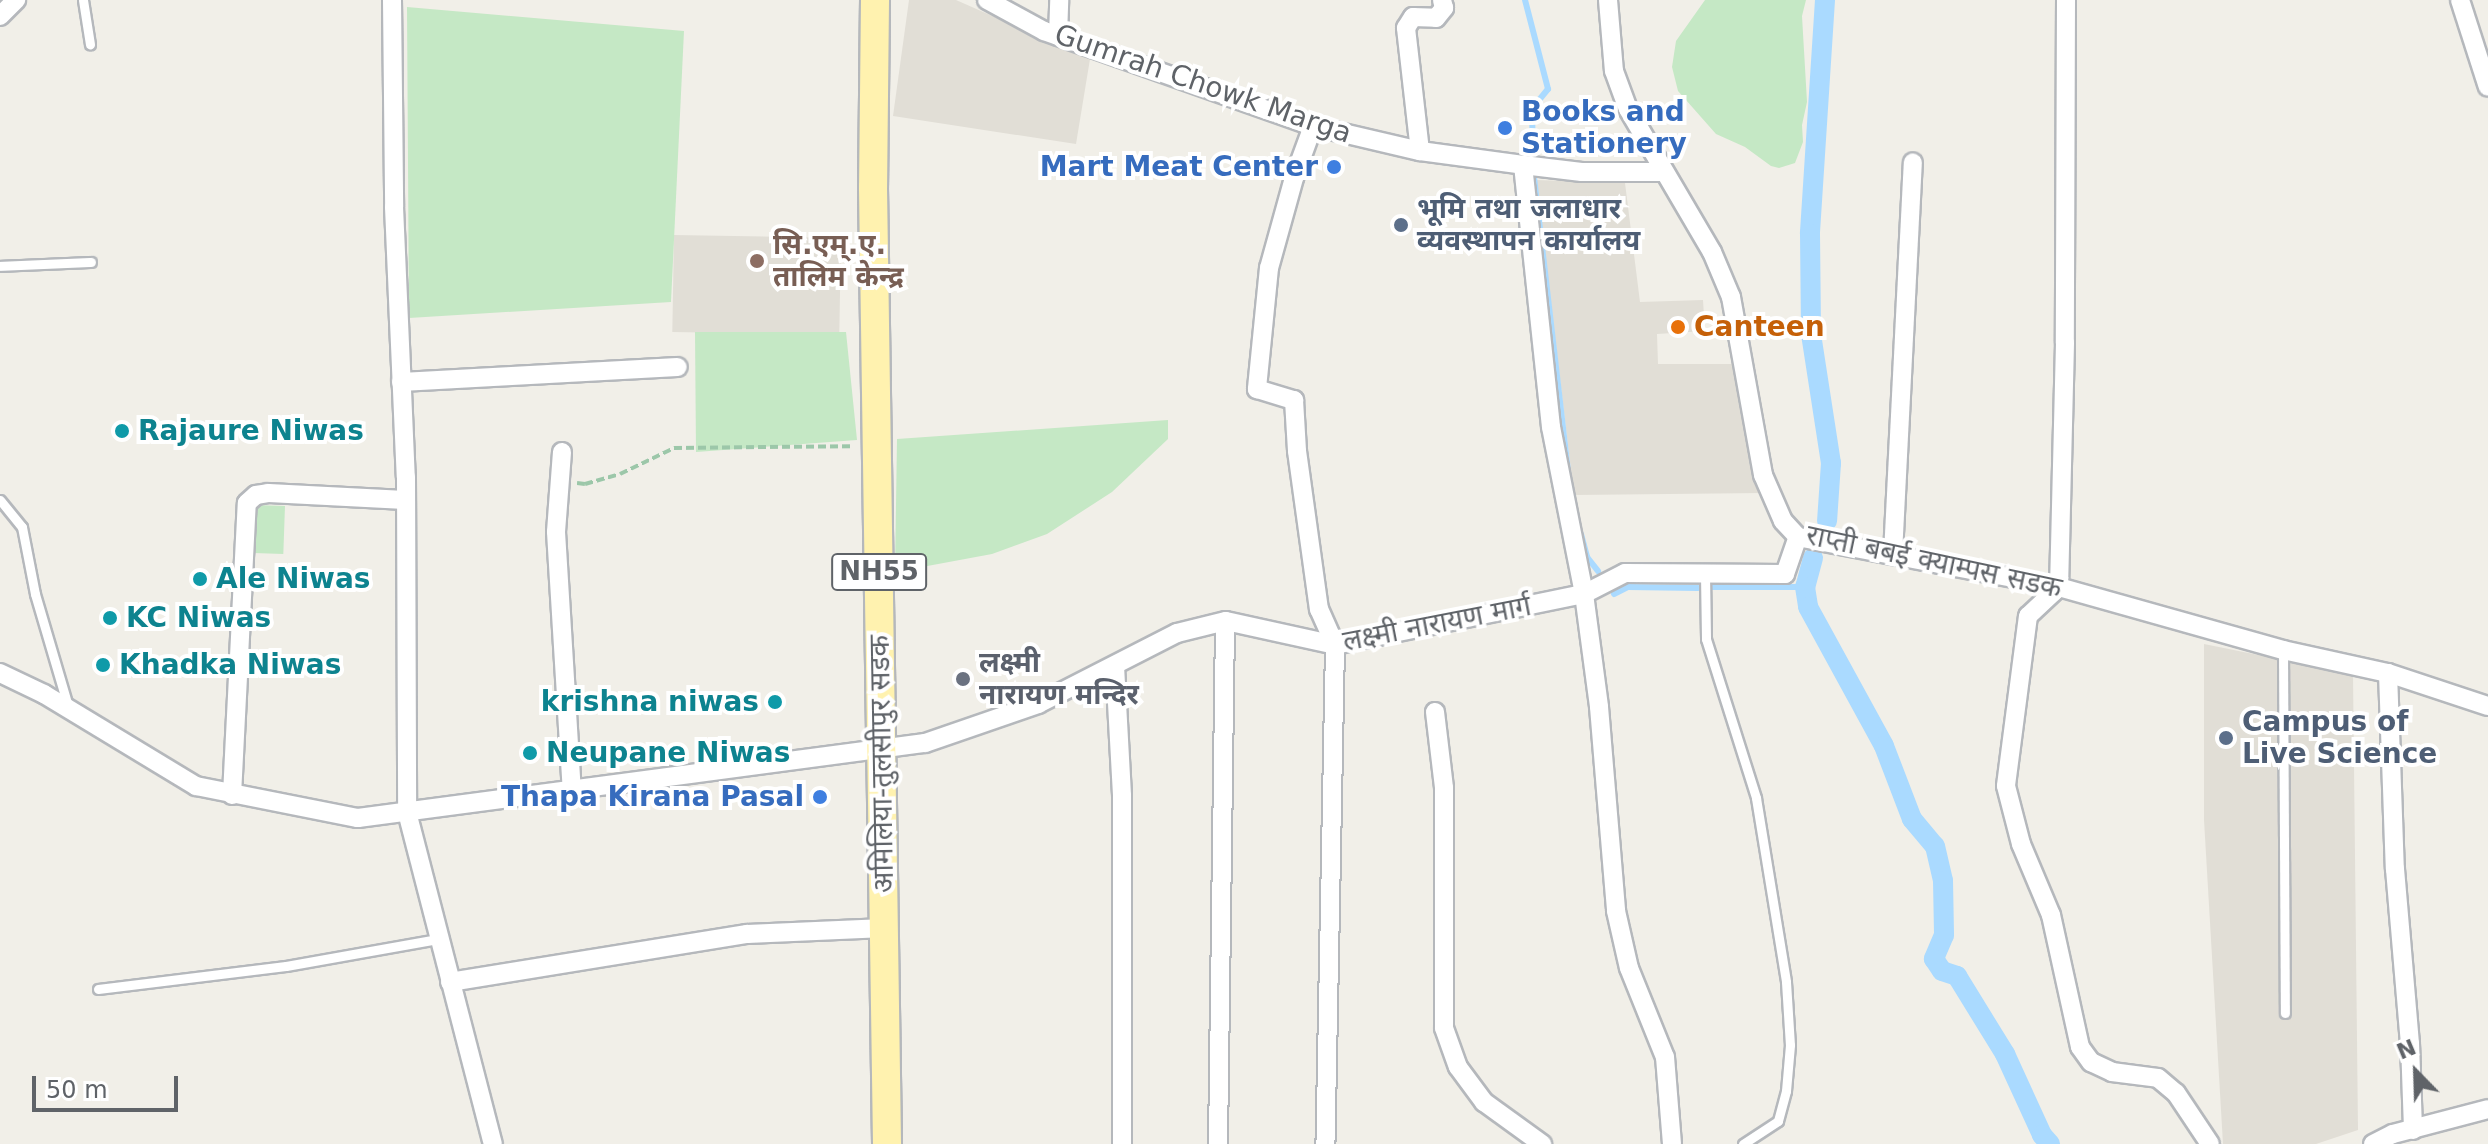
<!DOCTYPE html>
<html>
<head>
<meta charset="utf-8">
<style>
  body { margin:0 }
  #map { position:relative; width:2488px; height:1144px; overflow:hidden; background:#f1efe8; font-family:"DejaVu Sans","Noto Sans Devanagari",sans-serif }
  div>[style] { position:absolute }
  .education>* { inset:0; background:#e1ded6; transform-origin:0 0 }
  .green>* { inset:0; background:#c5e8c5; transform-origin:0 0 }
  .stream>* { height:6px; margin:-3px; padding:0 3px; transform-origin:3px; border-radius:3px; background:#aadaff }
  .canal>* { height:20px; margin:-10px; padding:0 10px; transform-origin:10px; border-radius:10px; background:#aadaff }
  .path>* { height:4px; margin-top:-2px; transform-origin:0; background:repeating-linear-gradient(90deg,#9cc7a9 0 8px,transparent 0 12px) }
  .roads { filter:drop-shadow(2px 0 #b5b8bc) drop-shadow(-2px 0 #b5b8bc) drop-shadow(0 2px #b5b8bc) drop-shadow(0 -2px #b5b8bc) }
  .lane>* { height:9px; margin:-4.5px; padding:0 4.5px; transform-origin:4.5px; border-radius:4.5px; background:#fff }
  .street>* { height:18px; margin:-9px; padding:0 9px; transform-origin:9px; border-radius:9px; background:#fff }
  .primary>* { height:28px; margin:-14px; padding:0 14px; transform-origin:14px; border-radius:14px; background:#fff2af }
  .dots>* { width:22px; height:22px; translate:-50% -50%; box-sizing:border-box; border:4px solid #fff; border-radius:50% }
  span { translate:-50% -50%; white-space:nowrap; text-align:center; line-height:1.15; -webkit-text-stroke:8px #fff; paint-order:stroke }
  .shield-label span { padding:2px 6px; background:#fff; border:2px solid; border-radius:6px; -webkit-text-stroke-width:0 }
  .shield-label { font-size:26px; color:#5f6368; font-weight:700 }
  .street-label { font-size:28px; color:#5f6368 }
  .shop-label { font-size:28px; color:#366cbe; font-weight:700 }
  .left { translate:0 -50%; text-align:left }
  .right { translate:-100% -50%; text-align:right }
  .service-label { font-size:28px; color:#4e5e75; font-weight:700 }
  .education-label { font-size:28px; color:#785e54; font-weight:700 }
  .food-label { font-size:28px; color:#c56008; font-weight:700 }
  .culture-label { font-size:28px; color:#0d838f; font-weight:700 }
  .worship-label { font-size:28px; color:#5b616d; font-weight:700 }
  .north { position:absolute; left:2376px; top:1032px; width:80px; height:80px; -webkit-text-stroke:6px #fff; paint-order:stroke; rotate:337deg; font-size:22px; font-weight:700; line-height:32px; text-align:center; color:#5f6368 }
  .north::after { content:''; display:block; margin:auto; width:28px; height:36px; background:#5f6368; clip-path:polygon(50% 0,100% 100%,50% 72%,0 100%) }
  .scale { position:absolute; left:32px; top:1076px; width:146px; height:36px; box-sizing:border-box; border:4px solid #5f6368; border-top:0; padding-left:10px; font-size:24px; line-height:28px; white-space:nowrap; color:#5f6368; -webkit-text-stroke:6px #fff; paint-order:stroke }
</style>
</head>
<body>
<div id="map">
  <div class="education">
    <i style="clip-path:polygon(909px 0,956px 0,1090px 59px,1076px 144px,893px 116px)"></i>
    <i style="clip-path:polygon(1536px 180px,1625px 183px,1640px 302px,1703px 300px,1705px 331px,1657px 334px,1658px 364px,1737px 364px,1763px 493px,1574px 495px)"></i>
    <i style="left:674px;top:235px;width:167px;height:97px;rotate:1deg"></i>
    <i style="clip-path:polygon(2204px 644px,2353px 674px,2358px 1130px,2316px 1144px,2223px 1144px,2204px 820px)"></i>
  </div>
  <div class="green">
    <i style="clip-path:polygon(1705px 0,1806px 0,1802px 16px,1807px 102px,1802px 125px,1803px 142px,1795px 163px,1779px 168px,1771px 166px,1745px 147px,1716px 134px,1678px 91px,1672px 67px,1676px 41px)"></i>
    <i style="clip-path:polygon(407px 7px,684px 31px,671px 302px,409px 318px)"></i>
    <i style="clip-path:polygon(695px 332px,846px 332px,857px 440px,696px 452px)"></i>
    <i style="clip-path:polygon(1168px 420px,1168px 439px,1112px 492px,1047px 534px,992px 554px,895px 572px,897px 439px)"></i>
    <i style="left:254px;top:505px;width:31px;height:48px;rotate:2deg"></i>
  </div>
  <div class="stream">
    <i style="left:1525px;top:0;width:92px;rotate:75.5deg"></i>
    <i style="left:1548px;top:89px;width:26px;rotate:129deg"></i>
    <i style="left:1532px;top:109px;width:48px;rotate:88.8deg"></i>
    <i style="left:1534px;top:177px;width:297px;rotate:83.4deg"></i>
    <i style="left:1581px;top:534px;width:24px;rotate:75deg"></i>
    <i style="left:1587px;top:557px;width:18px;rotate:52deg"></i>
    <i style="left:1711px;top:587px;width:94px"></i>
    <i style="left:1614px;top:594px;width:16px;rotate:-27deg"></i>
    <i style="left:1628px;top:587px;width:70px;rotate:0.8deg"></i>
  </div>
  <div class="canal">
    <i style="left:1825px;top:0;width:234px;rotate:93.7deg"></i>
    <i style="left:1810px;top:234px;width:100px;rotate:89.4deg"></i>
    <i style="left:1811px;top:334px;width:131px;rotate:81.2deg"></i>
    <i style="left:1831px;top:463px;width:58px;rotate:93.9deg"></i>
    <i style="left:1813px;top:558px;width:30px;rotate:105deg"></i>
    <i style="left:1805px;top:587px;width:20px;rotate:81deg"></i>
    <i style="left:1808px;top:607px;width:158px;rotate:61.3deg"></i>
    <i style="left:1884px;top:746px;width:78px;rotate:69deg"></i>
    <i style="left:1912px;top:819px;width:35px;rotate:50deg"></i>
    <i style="left:1935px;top:846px;width:36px;rotate:77deg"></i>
    <i style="left:1943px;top:881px;width:54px;rotate:88.9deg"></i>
    <i style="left:1944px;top:935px;width:26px;rotate:113deg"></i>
    <i style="left:1934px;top:959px;width:14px;rotate:56deg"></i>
    <i style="left:1942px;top:971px;width:16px;rotate:18deg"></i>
    <i style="left:1957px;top:976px;width:92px;rotate:58.4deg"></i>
    <i style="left:2005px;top:1054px;width:89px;rotate:65.4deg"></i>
    <i style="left:2042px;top:1135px;width:12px;rotate:48deg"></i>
  </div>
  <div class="path">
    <i style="left:577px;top:483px;width:8px;rotate:7deg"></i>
    <i style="left:585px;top:484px;width:36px;rotate:-16deg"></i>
    <i style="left:620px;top:474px;width:60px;rotate:-25.7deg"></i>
    <i style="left:674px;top:448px;width:179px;rotate:-0.6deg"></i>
  </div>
  <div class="roads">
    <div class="lane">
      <i style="left:83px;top:0;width:45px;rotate:81deg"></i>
      <i style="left:0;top:266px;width:91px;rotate:-2.5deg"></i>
      <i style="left:0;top:500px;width:35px;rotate:51deg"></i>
      <i style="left:22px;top:527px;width:68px;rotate:79deg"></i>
      <i style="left:35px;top:594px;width:117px;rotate:73.6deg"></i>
      <i style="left:1705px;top:574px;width:65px;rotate:89.1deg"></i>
      <i style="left:1706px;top:639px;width:167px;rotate:72.5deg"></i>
      <i style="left:1756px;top:798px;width:186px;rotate:80.7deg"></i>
      <i style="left:1786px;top:982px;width:63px;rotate:86.4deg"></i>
      <i style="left:1790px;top:1045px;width:46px;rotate:95deg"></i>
      <i style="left:1786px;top:1091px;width:31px;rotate:105deg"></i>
      <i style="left:1778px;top:1121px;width:42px;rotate:146.7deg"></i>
      <i style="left:2283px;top:650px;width:363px;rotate:89.7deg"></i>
      <i style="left:98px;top:989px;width:189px;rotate:-7deg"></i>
      <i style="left:286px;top:966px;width:154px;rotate:-10.1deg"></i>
    </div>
    <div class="street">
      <i style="left:392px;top:0;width:207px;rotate:89.4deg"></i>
      <i style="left:394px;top:207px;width:270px;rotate:87.5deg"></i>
      <i style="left:406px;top:477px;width:335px;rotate:89.8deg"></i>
      <i style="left:407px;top:812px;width:343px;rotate:75.5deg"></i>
      <i style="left:987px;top:0;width:65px;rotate:28.5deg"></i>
      <i style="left:1044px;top:31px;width:285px;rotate:19.5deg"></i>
      <i style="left:1313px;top:126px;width:110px;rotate:13.2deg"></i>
      <i style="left:1420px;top:151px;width:104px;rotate:7.7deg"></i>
      <i style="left:1523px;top:165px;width:59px;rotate:6.8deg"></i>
      <i style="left:1582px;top:172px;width:82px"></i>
      <i style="left:1608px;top:0;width:71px;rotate:85.2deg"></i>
      <i style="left:1614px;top:71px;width:40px;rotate:69.8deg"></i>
      <i style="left:1628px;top:109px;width:166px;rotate:59.6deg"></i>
      <i style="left:1712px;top:252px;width:49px;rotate:67.1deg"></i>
      <i style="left:1731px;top:297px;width:181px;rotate:79.8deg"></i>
      <i style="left:1763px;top:475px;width:50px;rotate:66.5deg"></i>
      <i style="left:1783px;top:521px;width:22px;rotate:47deg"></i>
      <i style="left:1798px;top:537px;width:266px;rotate:10.8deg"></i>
      <i style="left:2059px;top:587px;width:233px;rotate:15.7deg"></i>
      <i style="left:2283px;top:650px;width:107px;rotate:12.4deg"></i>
      <i style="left:2388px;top:673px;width:105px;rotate:18.3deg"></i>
      <i style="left:2066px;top:0;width:343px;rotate:90.2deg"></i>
      <i style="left:2065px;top:343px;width:244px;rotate:91.4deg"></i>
      <i style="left:2059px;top:587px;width:42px;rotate:136.9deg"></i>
      <i style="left:2028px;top:616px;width:171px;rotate:97.4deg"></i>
      <i style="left:2006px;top:786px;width:60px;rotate:75.5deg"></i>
      <i style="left:2021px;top:844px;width:77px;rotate:67.1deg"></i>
      <i style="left:2051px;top:915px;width:135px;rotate:77.6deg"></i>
      <i style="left:2080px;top:1047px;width:19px;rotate:54deg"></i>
      <i style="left:2091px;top:1062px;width:23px;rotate:25deg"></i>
      <i style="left:2112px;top:1072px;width:46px;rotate:7.4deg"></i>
      <i style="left:2158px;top:1078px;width:23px;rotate:40deg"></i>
      <i style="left:2176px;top:1093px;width:61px;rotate:56.3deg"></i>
      <i style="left:2460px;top:0;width:91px;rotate:72.2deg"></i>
      <i style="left:0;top:16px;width:23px;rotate:-45deg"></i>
      <i style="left:1058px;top:36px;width:36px;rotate:-88deg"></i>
      <i style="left:1313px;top:126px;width:55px;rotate:110.1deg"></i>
      <i style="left:1294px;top:178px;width:93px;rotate:105.5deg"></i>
      <i style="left:1269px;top:268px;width:122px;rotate:95.7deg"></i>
      <i style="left:1257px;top:389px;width:39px;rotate:17deg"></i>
      <i style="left:1294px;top:400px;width:51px;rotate:86.6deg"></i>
      <i style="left:1297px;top:451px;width:160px;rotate:82.1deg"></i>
      <i style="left:1319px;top:609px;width:39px;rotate:66deg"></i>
      <i style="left:1335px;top:645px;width:499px;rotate:91.1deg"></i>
      <i style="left:1420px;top:151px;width:124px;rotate:-96.5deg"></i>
      <i style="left:1406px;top:28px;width:13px;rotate:-58deg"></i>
      <i style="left:1413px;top:17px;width:23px;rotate:2deg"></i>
      <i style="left:1436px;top:18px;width:13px;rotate:-51deg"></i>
      <i style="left:1444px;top:8px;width:8px;rotate:-104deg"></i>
      <i style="left:1523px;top:165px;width:263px;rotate:83.9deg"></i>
      <i style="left:1551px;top:427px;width:170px;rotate:78.8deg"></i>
      <i style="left:1584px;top:594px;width:114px;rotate:82.4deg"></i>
      <i style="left:1599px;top:707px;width:205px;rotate:85.2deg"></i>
      <i style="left:1616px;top:911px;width:58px;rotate:77.2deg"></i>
      <i style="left:1629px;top:968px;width:96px;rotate:68deg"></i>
      <i style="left:1665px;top:1057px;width:87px;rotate:85.4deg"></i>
      <i style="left:401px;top:382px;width:277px;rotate:-3.1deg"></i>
      <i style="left:562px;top:452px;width:80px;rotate:94.3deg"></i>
      <i style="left:556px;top:532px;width:259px;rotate:86.5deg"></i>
      <i style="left:1893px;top:554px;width:392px;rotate:-87.1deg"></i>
      <i style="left:1115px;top:666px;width:130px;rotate:86.9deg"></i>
      <i style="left:1122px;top:796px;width:348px;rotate:90deg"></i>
      <i style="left:0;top:673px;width:49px;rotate:25.5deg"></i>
      <i style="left:44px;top:694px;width:178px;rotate:31.2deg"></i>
      <i style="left:196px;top:786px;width:165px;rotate:11.2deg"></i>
      <i style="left:358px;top:818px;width:572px;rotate:-7.54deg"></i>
      <i style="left:925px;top:743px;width:120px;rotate:-19deg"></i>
      <i style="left:1038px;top:704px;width:156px;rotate:-27.1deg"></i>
      <i style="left:1177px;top:633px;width:50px;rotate:-13.8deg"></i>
      <i style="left:1226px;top:621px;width:112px;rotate:12.4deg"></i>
      <i style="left:1335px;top:645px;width:254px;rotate:-11.6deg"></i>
      <i style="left:1584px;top:594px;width:46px;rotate:-27.1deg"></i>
      <i style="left:1625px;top:573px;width:160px;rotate:0.4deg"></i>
      <i style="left:1785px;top:574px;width:39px;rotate:-71deg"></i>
      <i style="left:2388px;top:673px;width:196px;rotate:88deg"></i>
      <i style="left:2395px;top:869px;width:175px;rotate:85.1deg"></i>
      <i style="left:2410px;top:1043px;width:87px;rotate:88deg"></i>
      <i style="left:1435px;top:712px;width:77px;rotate:83.2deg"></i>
      <i style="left:1444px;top:788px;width:240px;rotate:90deg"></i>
      <i style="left:1444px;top:1028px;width:41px;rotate:70.3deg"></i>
      <i style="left:1458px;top:1067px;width:44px;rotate:53.4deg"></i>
      <i style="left:1484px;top:1102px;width:72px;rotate:35.9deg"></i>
      <i style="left:232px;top:795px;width:292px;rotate:-87.1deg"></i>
      <i style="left:247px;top:503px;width:12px;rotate:-42deg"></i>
      <i style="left:256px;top:495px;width:12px;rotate:-9deg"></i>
      <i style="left:268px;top:493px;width:138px;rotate:2.9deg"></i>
      <i style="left:450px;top:982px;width:301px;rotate:-9.2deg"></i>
      <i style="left:747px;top:934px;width:138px;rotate:-2.5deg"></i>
      <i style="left:1218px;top:1144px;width:521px;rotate:-89.23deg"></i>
      <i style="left:2373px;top:1144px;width:22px;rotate:-27deg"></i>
      <i style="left:2393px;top:1134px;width:98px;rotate:-14.7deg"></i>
    </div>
    <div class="primary">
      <i style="left:875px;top:0;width:188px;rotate:90.6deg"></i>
      <i style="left:873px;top:188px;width:956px;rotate:89.16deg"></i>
    </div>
  </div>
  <div class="dots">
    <i style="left:1505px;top:128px;background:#3f7fe0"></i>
    <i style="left:1334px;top:167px;background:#3f7fe0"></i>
    <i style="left:1401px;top:225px;background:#5c6f8a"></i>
    <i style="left:757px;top:261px;background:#8d6e63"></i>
    <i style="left:1678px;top:327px;background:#e8710a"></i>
    <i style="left:122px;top:431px;background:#0f9aa8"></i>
    <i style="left:200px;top:579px;background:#0f9aa8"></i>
    <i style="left:110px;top:618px;background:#0f9aa8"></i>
    <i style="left:103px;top:665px;background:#0f9aa8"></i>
    <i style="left:963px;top:679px;background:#6b7280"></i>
    <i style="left:775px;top:702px;background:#0f9aa8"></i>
    <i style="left:2226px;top:738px;background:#5c6f8a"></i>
    <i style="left:530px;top:753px;background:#0f9aa8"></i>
    <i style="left:820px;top:797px;background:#3f7fe0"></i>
  </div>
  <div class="shield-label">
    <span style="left:879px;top:572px">NH55</span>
  </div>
  <div class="street-label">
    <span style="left:1203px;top:84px;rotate:19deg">Gumrah Chowk Marga</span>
    <span style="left:1934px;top:562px;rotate:12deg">राप्ती बबई क्याम्पस सडक</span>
    <span style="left:1437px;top:624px;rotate:-11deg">लक्ष्मी नारायण मार्ग</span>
    <span style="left:882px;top:764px;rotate:-91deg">अमिलिया-तुलसीपुर सडक</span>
  </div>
  <div class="shop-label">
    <span class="left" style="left:1521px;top:128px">Books and<br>Stationery</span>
    <span class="right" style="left:1318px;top:167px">Mart Meat Center</span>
    <span class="right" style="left:804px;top:797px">Thapa Kirana Pasal</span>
  </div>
  <div class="service-label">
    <span class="left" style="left:1417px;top:225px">भूमि तथा जलाधार<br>व्यवस्थापन कार्यालय</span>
    <span class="left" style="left:2242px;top:738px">Campus of<br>Live Science</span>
  </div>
  <div class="education-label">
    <span class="left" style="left:773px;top:261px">सि.एम्.ए.<br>तालिम केन्द्र</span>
  </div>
  <div class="food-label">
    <span class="left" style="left:1694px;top:327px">Canteen</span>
  </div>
  <div class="culture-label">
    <span class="left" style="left:138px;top:431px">Rajaure Niwas</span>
    <span class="left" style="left:216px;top:579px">Ale Niwas</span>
    <span class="left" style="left:126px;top:618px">KC Niwas</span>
    <span class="left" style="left:119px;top:665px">Khadka Niwas</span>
    <span class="right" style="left:759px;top:702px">krishna niwas</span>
    <span class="left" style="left:546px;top:753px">Neupane Niwas</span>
  </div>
  <div class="worship-label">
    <span class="left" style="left:979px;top:679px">लक्ष्मी<br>नारायण मन्दिर</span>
  </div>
  <div class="north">N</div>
  <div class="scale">50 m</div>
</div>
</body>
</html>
